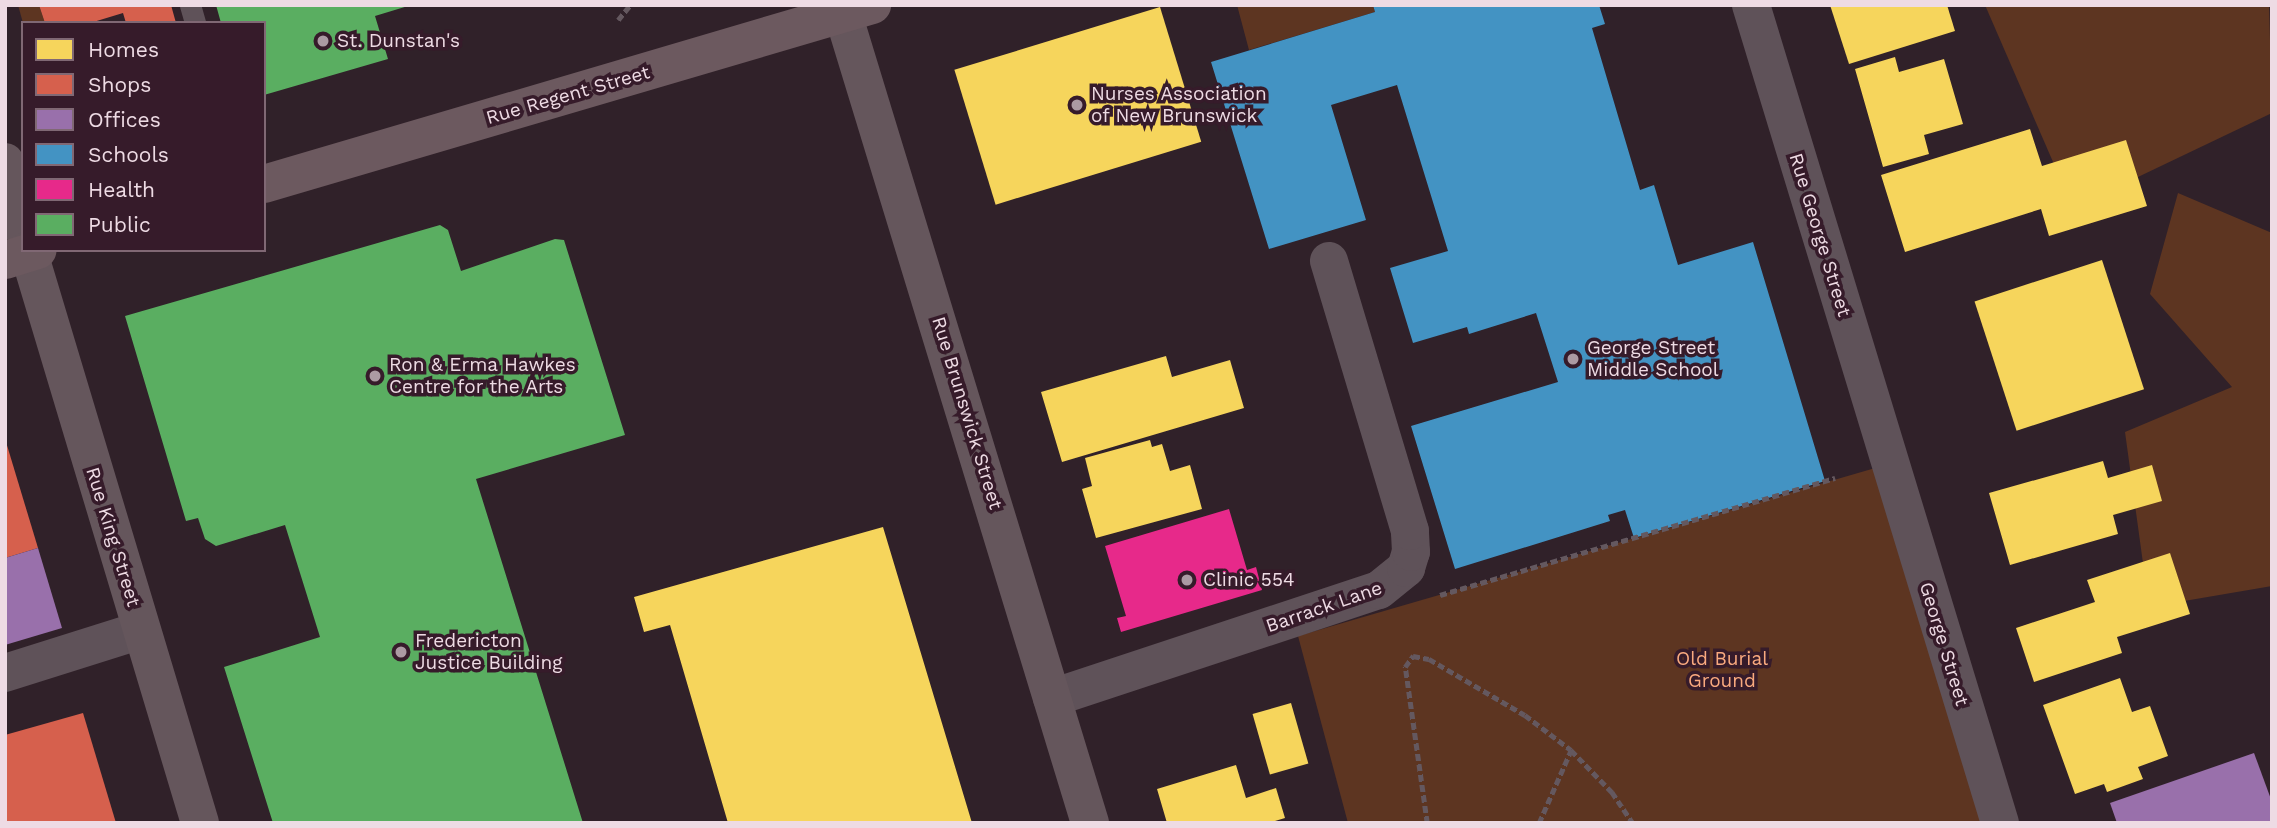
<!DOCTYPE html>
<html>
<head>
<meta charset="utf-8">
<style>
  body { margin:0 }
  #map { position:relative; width:2277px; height:828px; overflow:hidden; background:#302129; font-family:"Work Sans",sans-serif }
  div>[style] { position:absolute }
  .green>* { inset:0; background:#5d3521 }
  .homes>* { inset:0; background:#f6d55c; transform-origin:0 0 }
  .shops>* { inset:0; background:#d6604d }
  .offices>* { inset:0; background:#9970ab }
  .schools>* { inset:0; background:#4393c3 }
  .health>* { inset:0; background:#e7298a }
  .public>* { inset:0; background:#5aae61 }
  .path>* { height:4.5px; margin-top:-2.25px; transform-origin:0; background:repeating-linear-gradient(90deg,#64585f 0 7px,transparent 0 10.5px) }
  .service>* { height:21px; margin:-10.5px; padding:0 10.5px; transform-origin:10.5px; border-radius:10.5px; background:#5f5259 }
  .minor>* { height:38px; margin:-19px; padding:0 19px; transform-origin:19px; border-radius:19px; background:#5f5259 }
  .secondary>* { height:38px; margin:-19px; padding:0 19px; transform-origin:19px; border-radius:19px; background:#65565c }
  .primary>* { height:38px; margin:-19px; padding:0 19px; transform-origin:19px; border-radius:19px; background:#6c595f }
  .dots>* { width:19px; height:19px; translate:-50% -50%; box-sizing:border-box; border:4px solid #361b2a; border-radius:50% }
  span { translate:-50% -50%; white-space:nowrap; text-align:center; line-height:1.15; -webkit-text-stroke:7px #361b2a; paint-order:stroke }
  .poi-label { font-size:19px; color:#eedbe4 }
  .left { translate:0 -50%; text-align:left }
  .street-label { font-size:19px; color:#eedbe4 }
  .park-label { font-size:19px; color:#faaa7f }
  .frame { position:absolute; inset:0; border:7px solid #eedbe4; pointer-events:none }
  .legend { position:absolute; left:21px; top:21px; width:245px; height:231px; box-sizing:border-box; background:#361b2a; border:2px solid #806874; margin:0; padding:9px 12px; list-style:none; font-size:21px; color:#eedbe4 }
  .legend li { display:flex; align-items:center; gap:14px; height:35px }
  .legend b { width:35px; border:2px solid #806874 }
</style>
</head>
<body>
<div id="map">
  <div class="green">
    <i style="clip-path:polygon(18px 5px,39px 5px,45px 23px,23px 23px)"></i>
    <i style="clip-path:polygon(1237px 5px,1373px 5px,1375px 12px,1249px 50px)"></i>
    <i style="clip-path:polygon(1985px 5px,2269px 5px,2272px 113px,2073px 208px)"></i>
    <i style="clip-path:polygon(2178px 193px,2272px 233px,2272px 586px,2149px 607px,2125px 432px,2232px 387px,2150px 294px)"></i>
    <i style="clip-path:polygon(1889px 464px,2000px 823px,1348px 823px,1298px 636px)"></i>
  </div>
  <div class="homes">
    <i style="clip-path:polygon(1830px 5px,1947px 5px,1955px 31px,1849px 64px)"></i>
    <i style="left:1160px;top:7px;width:141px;height:215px;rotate:73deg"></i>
    <i style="clip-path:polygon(1895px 57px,1899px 72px,1944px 59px,1963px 124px,1924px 135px,1929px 154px,1883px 167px,1855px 69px)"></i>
    <i style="clip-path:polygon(2030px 129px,2042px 166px,2126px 140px,2147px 206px,2049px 236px,2041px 209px,1905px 252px,1881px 175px)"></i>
    <i style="left:2102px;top:260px;width:136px;height:134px;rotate:72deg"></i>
    <i style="clip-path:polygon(1166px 356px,1172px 377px,1230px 360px,1244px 408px,1062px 462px,1041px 392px)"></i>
    <i style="clip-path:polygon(1150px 440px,1152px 447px,1162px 444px,1170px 471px,1190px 465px,1202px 509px,1096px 538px,1082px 489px,1092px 486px,1085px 458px)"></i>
    <i style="clip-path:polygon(2103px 461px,2108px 478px,2152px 465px,2162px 501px,2113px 515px,2118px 534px,2010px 565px,1989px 493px)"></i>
    <i style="clip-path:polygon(883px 527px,972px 823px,728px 823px,670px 625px,644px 632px,634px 597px)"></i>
    <i style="clip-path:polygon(2170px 553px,2190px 614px,2117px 637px,2122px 653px,2034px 682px,2016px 628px,2095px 602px,2087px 580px)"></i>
    <i style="clip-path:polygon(2120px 678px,2132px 712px,2150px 706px,2168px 756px,2138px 767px,2143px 779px,2107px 792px,2104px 784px,2075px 794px,2043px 705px)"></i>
    <i style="left:1291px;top:703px;width:63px;height:40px;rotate:74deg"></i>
    <i style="clip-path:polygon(1236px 765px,1246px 798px,1276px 788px,1285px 818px,1268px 823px,1167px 823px,1157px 789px)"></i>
  </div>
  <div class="shops">
    <i style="clip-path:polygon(39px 5px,171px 5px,176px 23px,126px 23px,123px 13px,90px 23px,45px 23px)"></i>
    <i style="clip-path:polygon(6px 442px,38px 548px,5px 558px,5px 442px)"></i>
    <i style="clip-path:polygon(83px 713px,116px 823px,5px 823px,5px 735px)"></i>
  </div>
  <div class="offices">
    <i style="clip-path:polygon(38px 548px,62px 628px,5px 645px,5px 558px)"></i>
    <i style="clip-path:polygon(2254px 753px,2272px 802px,2272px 823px,2117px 823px,2110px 803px)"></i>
  </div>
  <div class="schools">
    <i style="clip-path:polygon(1373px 5px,1599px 5px,1605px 24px,1592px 28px,1640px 190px,1654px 185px,1678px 265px,1753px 242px,1825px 481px,1634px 538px,1625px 510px,1608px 515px,1610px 521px,1455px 569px,1411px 426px,1558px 382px,1536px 313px,1469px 334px,1467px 327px,1413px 343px,1390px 268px,1448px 251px,1397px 85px,1331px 105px,1366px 220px,1269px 249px,1211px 62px,1375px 12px)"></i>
  </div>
  <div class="health">
    <i style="clip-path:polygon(1229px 509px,1247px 570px,1256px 567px,1262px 590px,1121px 632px,1117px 618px,1126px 616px,1105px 546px)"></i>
  </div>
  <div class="public">
    <i style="clip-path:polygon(216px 5px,408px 5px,408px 6px,375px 16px,388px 59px,264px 95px,264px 23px,221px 23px)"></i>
    <i style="clip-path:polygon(440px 225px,448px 230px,461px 271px,555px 239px,564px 240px,625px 435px,476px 479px,583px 823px,273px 823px,224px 667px,320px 637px,285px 525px,216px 546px,205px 539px,198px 518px,186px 521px,125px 316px)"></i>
  </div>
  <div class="path">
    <i style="left:618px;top:20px;width:19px;rotate:-51deg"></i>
    <i style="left:1440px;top:595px;width:412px;rotate:-16.5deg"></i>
    <i style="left:1427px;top:823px;width:158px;rotate:-98deg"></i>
    <i style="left:1405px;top:667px;width:14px;rotate:-54deg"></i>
    <i style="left:1413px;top:656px;width:16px;rotate:11deg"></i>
    <i style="left:1429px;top:659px;width:111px;rotate:30.3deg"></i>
    <i style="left:1525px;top:715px;width:58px;rotate:37.3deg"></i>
    <i style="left:1571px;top:750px;width:59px;rotate:45.7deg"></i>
    <i style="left:1612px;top:792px;width:37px;rotate:56deg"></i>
    <i style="left:1539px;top:823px;width:80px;rotate:-66.3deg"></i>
  </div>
  <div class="service">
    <i style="left:190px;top:5px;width:19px;rotate:74deg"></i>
  </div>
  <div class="minor">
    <i style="left:1751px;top:5px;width:855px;rotate:73.07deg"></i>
    <i style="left:5px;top:673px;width:143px;rotate:-17.5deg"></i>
    <i style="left:1052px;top:698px;width:344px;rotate:-18.3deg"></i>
    <i style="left:1379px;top:590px;width:35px;rotate:-39deg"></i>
    <i style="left:1406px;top:568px;width:17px;rotate:-73deg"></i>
    <i style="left:1411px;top:552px;width:21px;rotate:-93deg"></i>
    <i style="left:1410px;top:531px;width:282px;rotate:-106.7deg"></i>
  </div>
  <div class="secondary">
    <i style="left:843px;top:14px;width:846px;rotate:73.02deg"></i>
    <i style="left:5px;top:162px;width:69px;rotate:75deg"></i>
    <i style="left:28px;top:250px;width:598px;rotate:73.29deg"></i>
  </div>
  <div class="primary">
    <i style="left:264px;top:184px;width:634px;rotate:-16.4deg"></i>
    <i style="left:5px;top:260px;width:34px;rotate:-17deg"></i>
  </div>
  <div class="dots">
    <i style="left:323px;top:41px;background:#ac9aa3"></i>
    <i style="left:1077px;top:105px;background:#ac9aa3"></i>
    <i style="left:1573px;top:359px;background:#ac9aa3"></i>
    <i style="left:375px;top:376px;background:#ac9aa3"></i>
    <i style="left:1187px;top:580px;background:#ac9aa3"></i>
    <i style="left:401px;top:652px;background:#ac9aa3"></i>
  </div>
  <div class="poi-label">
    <span class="left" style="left:337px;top:41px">St. Dunstan's</span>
    <span class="left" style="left:1091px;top:105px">Nurses Association<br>of New Brunswick</span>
    <span class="left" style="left:1587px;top:359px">George Street<br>Middle School</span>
    <span class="left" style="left:389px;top:376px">Ron &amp; Erma Hawkes<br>Centre for the Arts</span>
    <span class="left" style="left:1203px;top:580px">Clinic 554</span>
    <span class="left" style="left:415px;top:652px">Fredericton<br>Justice Building</span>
  </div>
  <div class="street-label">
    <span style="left:568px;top:95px;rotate:-16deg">Rue Regent Street</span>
    <span style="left:1820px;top:235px;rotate:73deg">Rue George Street</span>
    <span style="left:967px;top:413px;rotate:73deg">Rue Brunswick Street</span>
    <span style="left:113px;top:537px;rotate:73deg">Rue King Street</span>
    <span style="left:1324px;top:607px;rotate:-19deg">Barrack Lane</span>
    <span style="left:1944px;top:644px;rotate:73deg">George Street</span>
  </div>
  <div class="park-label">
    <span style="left:1722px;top:670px">Old Burial<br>Ground</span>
  </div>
  <div class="frame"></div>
  <ul class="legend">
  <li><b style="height:19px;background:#f6d55c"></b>Homes</li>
  <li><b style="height:19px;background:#d6604d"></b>Shops</li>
  <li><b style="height:19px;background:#9970ab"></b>Offices</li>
  <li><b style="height:19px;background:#4393c3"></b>Schools</li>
  <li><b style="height:19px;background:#e7298a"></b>Health</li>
  <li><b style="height:19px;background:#5aae61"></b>Public</li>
  </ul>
</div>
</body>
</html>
